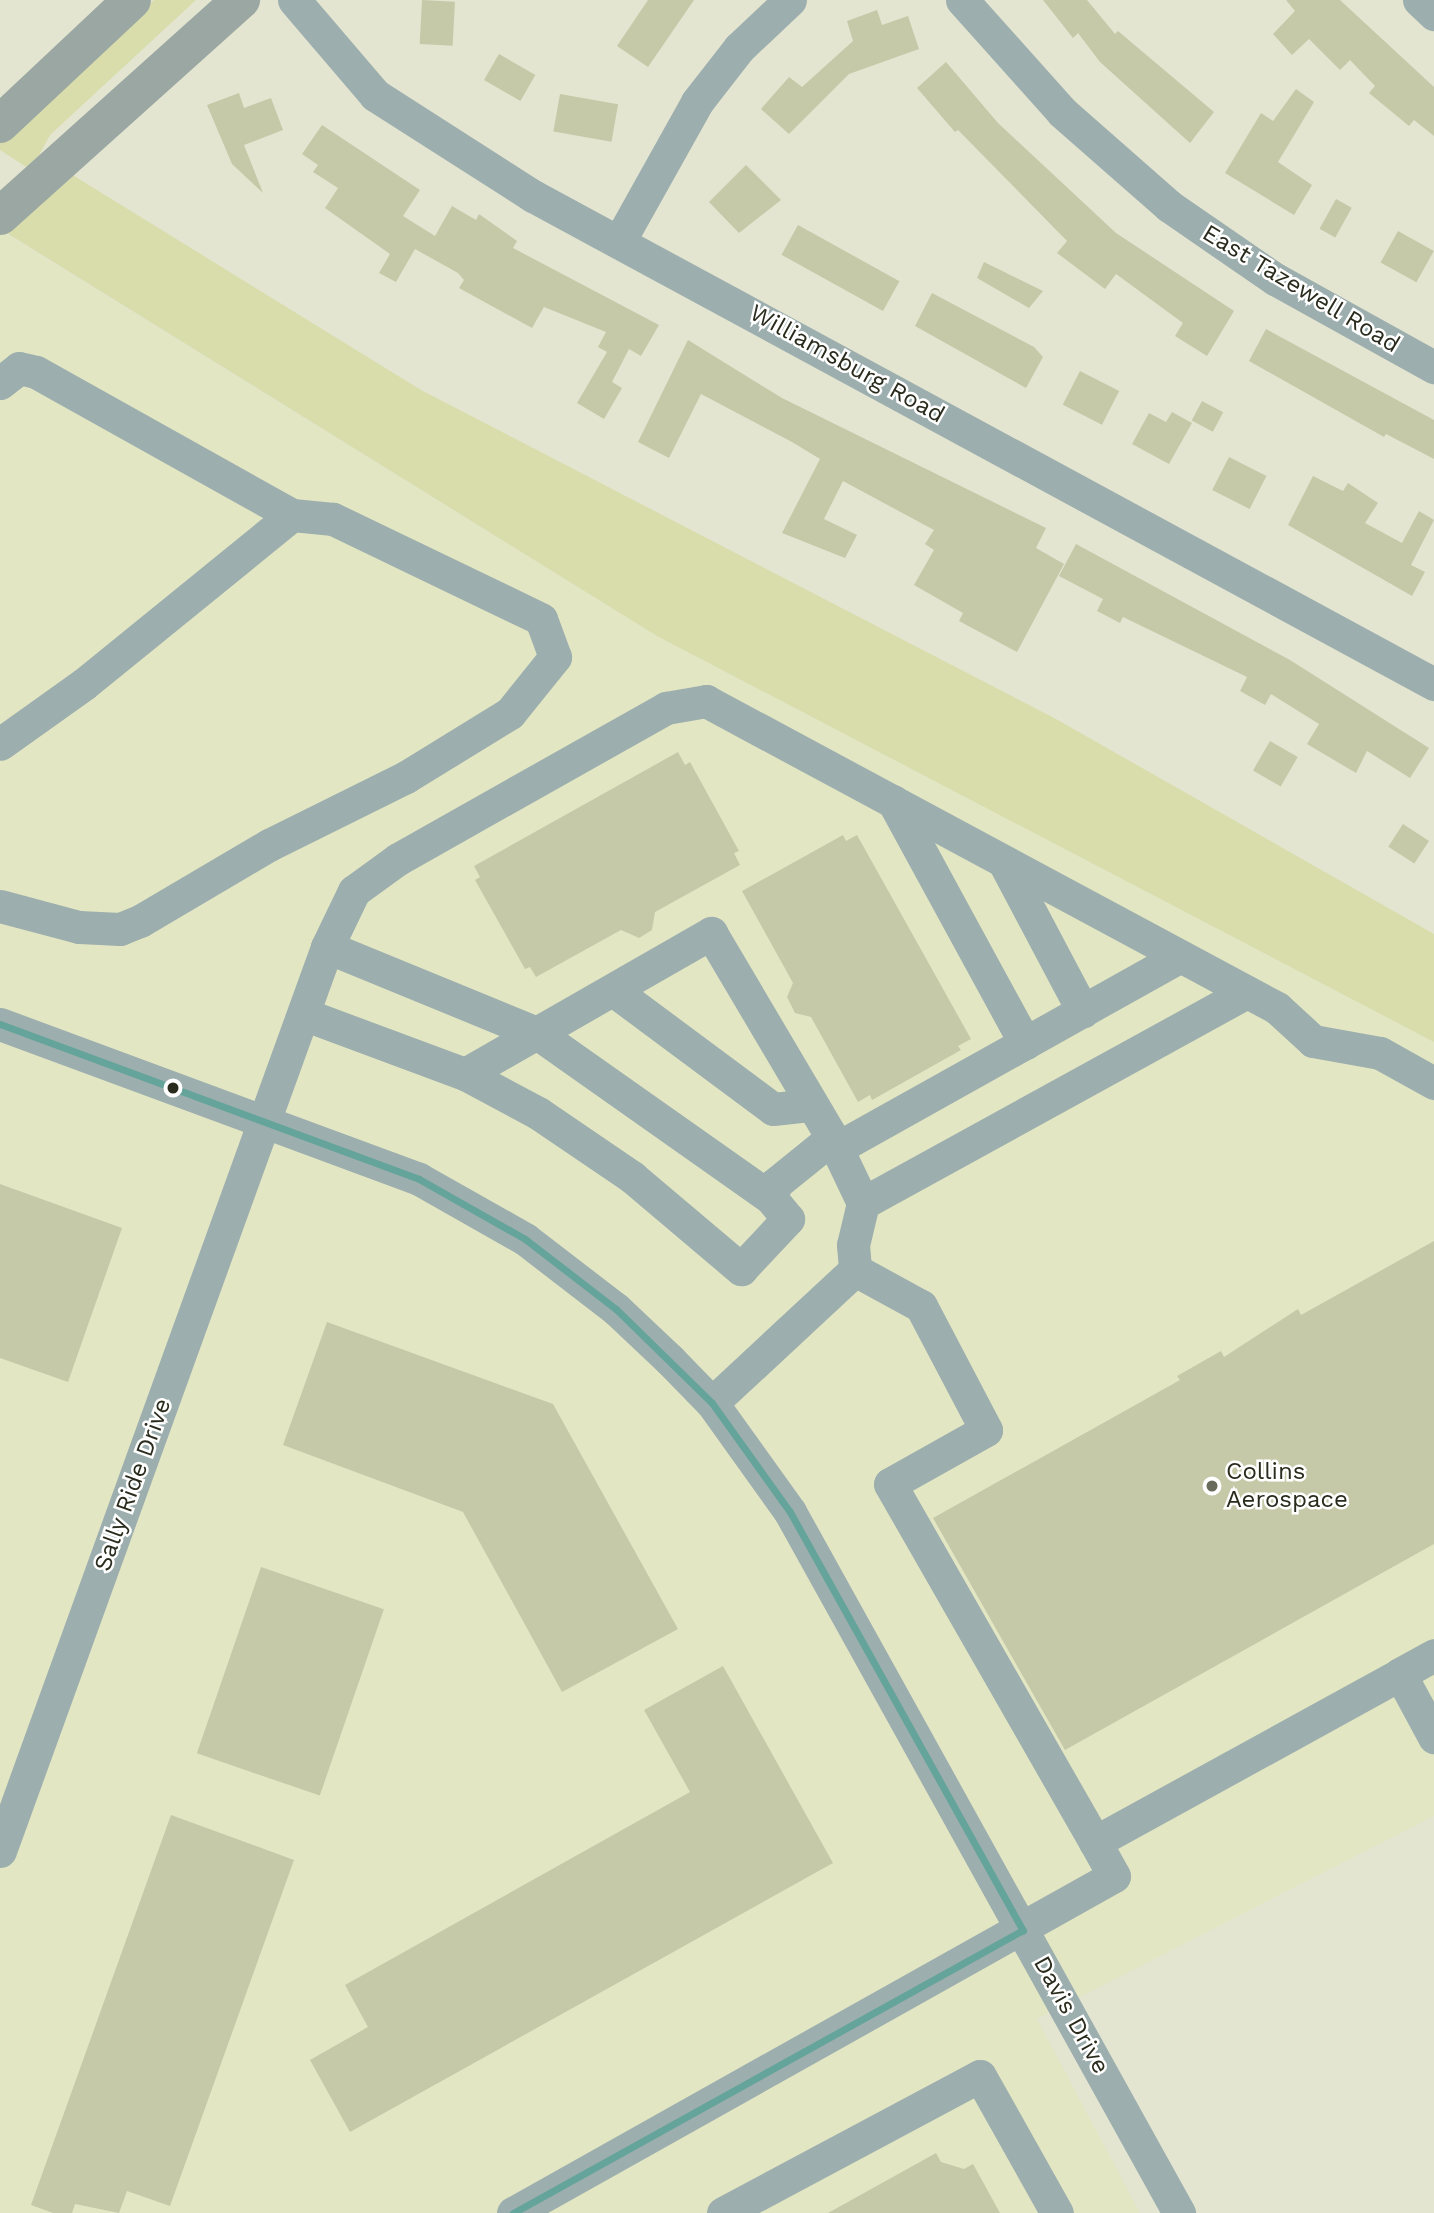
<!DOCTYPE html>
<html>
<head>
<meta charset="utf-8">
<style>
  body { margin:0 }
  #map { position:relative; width:1434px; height:2213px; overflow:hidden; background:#e3e5d0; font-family:"Work Sans",sans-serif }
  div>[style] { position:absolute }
  .built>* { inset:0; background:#e2e6c3 }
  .green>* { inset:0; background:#d9ddac }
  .building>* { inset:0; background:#c6c9a8; transform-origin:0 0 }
  .minor>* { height:33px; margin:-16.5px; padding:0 16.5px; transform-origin:16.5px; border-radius:16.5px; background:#9daeae }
  .major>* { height:38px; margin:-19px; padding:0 19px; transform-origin:19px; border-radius:19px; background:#9aa7a2 }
  .bus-1>* { height:7px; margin:-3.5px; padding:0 3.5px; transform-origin:3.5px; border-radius:3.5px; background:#64a49a }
  .dots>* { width:19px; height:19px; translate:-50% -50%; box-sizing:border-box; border:4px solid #fff; border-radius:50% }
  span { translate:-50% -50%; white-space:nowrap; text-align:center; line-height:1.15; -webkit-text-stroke:5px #fff; paint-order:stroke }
  .street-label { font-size:24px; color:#292b1c }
  .poi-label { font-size:24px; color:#292b1c }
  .left { translate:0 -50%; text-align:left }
</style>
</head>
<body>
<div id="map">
  <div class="built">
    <i style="clip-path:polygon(0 230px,657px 636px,1434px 1042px,1434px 1816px,1037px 2019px,1140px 2213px,0 2213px)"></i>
  </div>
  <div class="green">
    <i style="clip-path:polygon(154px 0,196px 0,50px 135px,31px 170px,0 150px,0 143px)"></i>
    <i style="clip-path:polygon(71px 174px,421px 390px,1056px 719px,1434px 934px,1434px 1042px,657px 636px,5px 232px)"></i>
  </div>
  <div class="building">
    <i style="left:422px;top:0;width:33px;height:44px;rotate:3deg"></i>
    <i style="clip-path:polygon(648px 0,694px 0,648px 67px,617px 46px)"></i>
    <i style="clip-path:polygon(1043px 0,1087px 0,1115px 34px,1118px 31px,1214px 112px,1190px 143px,1100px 62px,1078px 33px,1073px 38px)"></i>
    <i style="clip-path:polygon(1286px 0,1340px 0,1434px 87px,1434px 136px,1414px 120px,1409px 126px,1369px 93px,1375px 86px,1350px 60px,1340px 70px,1309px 39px,1292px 55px,1273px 34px,1295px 11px)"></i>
    <i style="clip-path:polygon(877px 10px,882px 25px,908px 16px,919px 49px,849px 74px,789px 134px,761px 109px,789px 77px,802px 87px,853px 41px,847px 21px)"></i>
    <i style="left:499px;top:54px;width:42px;height:30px;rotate:30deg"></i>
    <i style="clip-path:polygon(946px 62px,998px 123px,1116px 233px,1234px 311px,1207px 356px,1175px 336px,1183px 323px,1116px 274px,1105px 289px,1057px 253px,1067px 241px,958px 130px,955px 132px,917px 88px)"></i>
    <i style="clip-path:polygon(1296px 89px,1314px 102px,1278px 162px,1312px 185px,1294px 215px,1225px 173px,1261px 113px,1273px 121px)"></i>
    <i style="clip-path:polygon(239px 93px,244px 108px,271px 98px,283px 130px,244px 145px,263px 193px,232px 164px,207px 105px)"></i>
    <i style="left:560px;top:94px;width:59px;height:38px;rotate:10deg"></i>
    <i style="clip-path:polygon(322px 125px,420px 190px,403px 216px,435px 236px,452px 206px,476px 220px,479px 214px,517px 241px,513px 248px,659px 325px,641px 356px,629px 349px,612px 382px,622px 388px,604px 419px,577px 403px,607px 352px,598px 347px,606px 332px,544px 307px,532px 328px,459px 288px,464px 280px,458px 273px,415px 249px,396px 282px,379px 273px,390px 254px,325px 208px,338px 188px,313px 172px,318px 165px,302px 154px)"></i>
    <i style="clip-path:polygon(746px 165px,781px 200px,739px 233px,709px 202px)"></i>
    <i style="left:1336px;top:199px;width:18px;height:34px;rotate:29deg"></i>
    <i style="left:798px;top:225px;width:116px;height:34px;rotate:29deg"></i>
    <i style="left:1398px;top:231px;width:41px;height:36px;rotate:29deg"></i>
    <i style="clip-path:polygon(984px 262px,1043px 291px,1029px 308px,977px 278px)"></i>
    <i style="clip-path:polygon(932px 293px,1034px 347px,1043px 357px,1026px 388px,915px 326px)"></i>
    <i style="clip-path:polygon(1266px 329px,1434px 420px,1434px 459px,1386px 434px,1384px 437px,1249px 361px)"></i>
    <i style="clip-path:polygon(688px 340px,782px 398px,1046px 528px,1036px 548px,1064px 564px,1017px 652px,959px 621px,963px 613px,914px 585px,934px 550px,925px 544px,934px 530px,843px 481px,824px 519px,857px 535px,845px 558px,782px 533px,820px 459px,792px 442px,701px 394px,669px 458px,638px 442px)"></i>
    <i style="left:1080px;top:371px;width:44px;height:38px;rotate:27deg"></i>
    <i style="left:1202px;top:401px;width:24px;height:22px;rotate:28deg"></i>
    <i style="clip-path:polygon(1172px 412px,1192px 423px,1169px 464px,1132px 444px,1149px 413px,1166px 422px)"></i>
    <i style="left:1229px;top:457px;width:42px;height:37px;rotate:27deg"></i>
    <i style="clip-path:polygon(1313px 476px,1343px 491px,1348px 483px,1378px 503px,1365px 523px,1402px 543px,1419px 511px,1434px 520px,1411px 565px,1425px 572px,1412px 596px,1288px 525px)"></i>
    <i style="clip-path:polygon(1076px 544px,1290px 660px,1429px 748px,1410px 778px,1367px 751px,1356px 773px,1307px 744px,1319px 724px,1271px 694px,1265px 705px,1240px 691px,1247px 677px,1123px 617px,1120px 623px,1097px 611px,1103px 599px,1059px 576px)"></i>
    <i style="left:1270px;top:741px;width:32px;height:34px;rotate:30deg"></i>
    <i style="clip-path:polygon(678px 752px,685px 765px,690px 762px,739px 851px,734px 853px,740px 865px,655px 912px,652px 930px,639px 938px,621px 930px,536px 977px,530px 967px,525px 969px,475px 880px,480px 877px,474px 866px)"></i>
    <i style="left:1403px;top:824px;width:31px;height:27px;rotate:33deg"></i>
    <i style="clip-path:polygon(843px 835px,846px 841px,857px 835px,971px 1039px,958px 1046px,961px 1050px,872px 1100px,870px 1095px,858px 1102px,811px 1017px,795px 1013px,787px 997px,793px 983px,742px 891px)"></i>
    <i style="clip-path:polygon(0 1184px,122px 1228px,68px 1382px,0 1358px)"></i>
    <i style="clip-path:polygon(1434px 1241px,1434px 1544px,1065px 1750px,933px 1518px,1180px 1380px,1177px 1376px,1221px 1351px,1224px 1357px,1298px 1309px,1301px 1315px)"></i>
    <i style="clip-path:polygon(327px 1322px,553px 1404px,678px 1629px,562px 1692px,463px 1512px,283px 1445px)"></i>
    <i style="left:261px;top:1567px;width:130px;height:197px;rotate:19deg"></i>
    <i style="clip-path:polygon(723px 1666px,833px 1863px,350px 2132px,310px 2060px,368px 2027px,345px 1985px,690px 1792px,644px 1710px)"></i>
    <i style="clip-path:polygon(171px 1815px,294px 1860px,170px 2206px,127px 2191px,119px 2213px,75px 2204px,72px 2213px,53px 2213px,31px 2205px)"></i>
    <i style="clip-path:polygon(936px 2153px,941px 2162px,964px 2169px,973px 2164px,1000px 2213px,828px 2213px)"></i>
  </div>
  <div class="minor">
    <i style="left:294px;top:0;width:125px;rotate:49.5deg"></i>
    <i style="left:375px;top:95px;width:188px;rotate:32.6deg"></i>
    <i style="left:533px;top:196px;width:1025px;rotate:28.44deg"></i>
    <i style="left:962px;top:0;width:150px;rotate:48.2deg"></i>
    <i style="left:1062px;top:112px;width:142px;rotate:41.3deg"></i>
    <i style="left:1169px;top:206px;width:129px;rotate:34.6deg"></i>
    <i style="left:1275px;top:279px;width:182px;rotate:29deg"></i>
    <i style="left:1419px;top:0;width:21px;rotate:43deg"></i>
    <i style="left:620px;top:240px;width:158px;rotate:-60.8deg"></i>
    <i style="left:697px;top:102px;width:68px;rotate:-52.1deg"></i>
    <i style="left:739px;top:48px;width:70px;rotate:-43.3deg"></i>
    <i style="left:0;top:383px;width:24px;rotate:-38deg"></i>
    <i style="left:19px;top:368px;width:17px;rotate:13deg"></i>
    <i style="left:36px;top:372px;width:293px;rotate:29.2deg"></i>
    <i style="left:292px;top:515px;width:268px;rotate:140.9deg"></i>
    <i style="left:84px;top:684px;width:103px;rotate:144.5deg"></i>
    <i style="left:893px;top:801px;width:276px;rotate:61.4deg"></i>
    <i style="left:1004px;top:862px;width:169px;rotate:62.1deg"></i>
    <i style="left:0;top:906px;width:82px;rotate:14.9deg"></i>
    <i style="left:79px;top:927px;width:41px;rotate:2.8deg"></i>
    <i style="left:120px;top:929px;width:22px;rotate:-22deg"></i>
    <i style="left:140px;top:921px;width:150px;rotate:-30.5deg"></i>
    <i style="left:269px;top:845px;width:153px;rotate:-26.4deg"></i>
    <i style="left:406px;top:777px;width:122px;rotate:-31.6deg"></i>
    <i style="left:510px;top:713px;width:72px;rotate:-51.2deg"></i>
    <i style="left:555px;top:657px;width:40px;rotate:-110.2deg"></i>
    <i style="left:541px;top:619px;width:231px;rotate:-154.3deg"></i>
    <i style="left:333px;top:519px;width:41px;rotate:-174.4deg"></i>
    <i style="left:327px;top:947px;width:227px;rotate:22.3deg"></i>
    <i style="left:537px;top:1033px;width:288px;rotate:35.2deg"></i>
    <i style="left:613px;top:990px;width:199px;rotate:36.6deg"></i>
    <i style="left:773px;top:1109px;width:39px;rotate:-6deg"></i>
    <i style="left:306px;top:1015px;width:170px;rotate:20.4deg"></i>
    <i style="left:465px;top:1074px;width:83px;rotate:28.1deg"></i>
    <i style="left:538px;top:1113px;width:114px;rotate:34.2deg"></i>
    <i style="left:632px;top:1177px;width:143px;rotate:40.2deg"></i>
    <i style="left:741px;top:1269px;width:69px;rotate:-46.8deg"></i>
    <i style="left:788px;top:1219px;width:26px;rotate:-129deg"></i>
    <i style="left:772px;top:1199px;width:15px;rotate:-79deg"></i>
    <i style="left:775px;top:1184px;width:73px;rotate:-38.9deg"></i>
    <i style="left:832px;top:1138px;width:72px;rotate:64.5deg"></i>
    <i style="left:863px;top:1203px;width:43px;rotate:103.4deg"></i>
    <i style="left:853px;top:1245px;width:25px;rotate:85deg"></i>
    <i style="left:855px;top:1270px;width:195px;rotate:137.1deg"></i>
    <i style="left:0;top:1024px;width:447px;rotate:20.3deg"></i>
    <i style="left:419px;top:1179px;width:122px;rotate:29.5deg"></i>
    <i style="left:525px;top:1239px;width:115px;rotate:37.6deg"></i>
    <i style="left:616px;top:1309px;width:74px;rotate:43.4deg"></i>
    <i style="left:670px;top:1360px;width:60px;rotate:45.7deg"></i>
    <i style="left:712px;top:1403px;width:134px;rotate:54.4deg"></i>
    <i style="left:790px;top:1512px;width:802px;rotate:60.97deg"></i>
    <i style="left:465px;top:1074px;width:284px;rotate:-29.8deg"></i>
    <i style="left:711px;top:933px;width:238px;rotate:59.4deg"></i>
    <i style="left:837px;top:1148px;width:393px;rotate:-29.2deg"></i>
    <i style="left:863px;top:1203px;width:438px;rotate:-28.8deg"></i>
    <i style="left:855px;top:1270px;width:75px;rotate:28.6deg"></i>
    <i style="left:921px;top:1306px;width:140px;rotate:62.3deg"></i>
    <i style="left:986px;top:1430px;width:110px;rotate:150.6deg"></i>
    <i style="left:890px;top:1484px;width:413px;rotate:60.2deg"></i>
    <i style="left:1400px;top:1674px;width:39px;rotate:-29deg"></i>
    <i style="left:0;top:1851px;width:961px;rotate:-70.11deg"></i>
    <i style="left:327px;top:947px;width:62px;rotate:-64.3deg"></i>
    <i style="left:354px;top:891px;width:54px;rotate:-36deg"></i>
    <i style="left:398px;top:859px;width:308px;rotate:-29.4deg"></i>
    <i style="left:666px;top:708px;width:41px;rotate:-9.9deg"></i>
    <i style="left:706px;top:701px;width:648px;rotate:28.26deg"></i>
    <i style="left:1277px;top:1008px;width:49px;rotate:42.5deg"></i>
    <i style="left:1313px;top:1041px;width:68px;rotate:10.2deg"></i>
    <i style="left:1380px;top:1053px;width:62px;rotate:29.1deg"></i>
    <i style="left:513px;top:2213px;width:689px;rotate:-29.28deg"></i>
    <i style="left:1114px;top:1876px;width:39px;rotate:-119deg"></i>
    <i style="left:1095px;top:1842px;width:348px;rotate:-28.8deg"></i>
    <i style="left:1400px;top:1674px;width:72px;rotate:61.6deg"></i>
    <i style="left:723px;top:2213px;width:291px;rotate:-28.1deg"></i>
    <i style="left:980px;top:2076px;width:157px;rotate:60.7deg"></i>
  </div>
  <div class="major">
    <i style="left:0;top:124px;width:181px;rotate:-43.2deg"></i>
    <i style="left:0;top:216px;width:324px;rotate:-41.9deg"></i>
  </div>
  <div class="bus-1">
    <i style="left:0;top:1024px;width:447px;rotate:20.3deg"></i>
    <i style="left:419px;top:1179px;width:122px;rotate:29.5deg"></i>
    <i style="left:525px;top:1239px;width:115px;rotate:37.6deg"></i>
    <i style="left:616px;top:1309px;width:134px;rotate:44.4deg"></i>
    <i style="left:712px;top:1403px;width:134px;rotate:54.4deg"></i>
    <i style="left:790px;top:1512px;width:479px;rotate:60.9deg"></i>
    <i style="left:513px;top:2213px;width:583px;rotate:-29.03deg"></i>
  </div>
  <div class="dots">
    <i style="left:173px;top:1088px;background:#292b1c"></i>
    <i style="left:1212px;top:1486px;background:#6a6c5b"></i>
  </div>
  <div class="street-label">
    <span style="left:1301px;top:289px;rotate:31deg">East Tazewell Road</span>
    <span style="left:847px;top:364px;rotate:29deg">Williamsburg Road</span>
    <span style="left:133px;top:1485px;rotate:-70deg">Sally Ride Drive</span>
    <span style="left:1071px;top:2015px;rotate:61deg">Davis Drive</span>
  </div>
  <div class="poi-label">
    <span class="left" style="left:1226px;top:1486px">Collins<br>Aerospace</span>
  </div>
</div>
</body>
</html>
